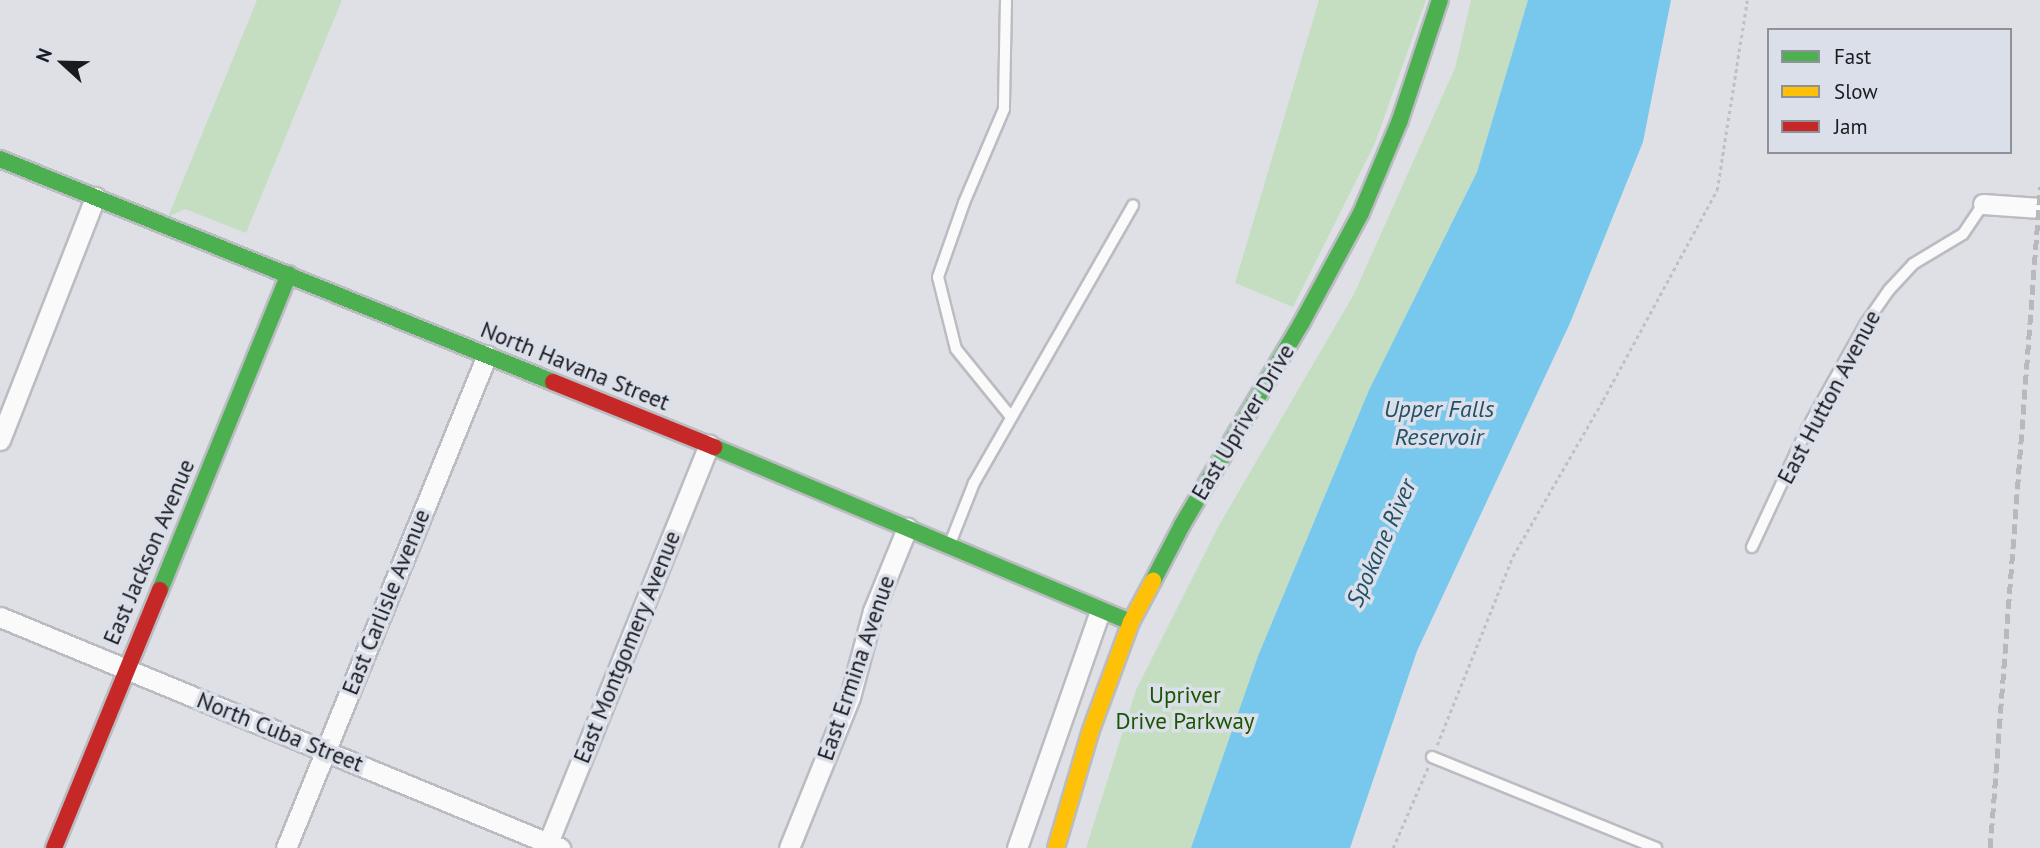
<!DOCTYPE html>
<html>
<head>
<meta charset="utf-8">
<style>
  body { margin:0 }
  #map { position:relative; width:2040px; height:848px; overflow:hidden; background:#dee0e6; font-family:"PT Sans",sans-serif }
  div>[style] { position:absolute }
  .green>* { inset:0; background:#c5dec1 }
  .water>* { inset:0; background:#78c7ed }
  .path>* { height:2.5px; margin-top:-1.25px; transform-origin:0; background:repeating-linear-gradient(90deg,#bfc0c3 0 3.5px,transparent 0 7px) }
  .roads { filter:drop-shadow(2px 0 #bbbcc1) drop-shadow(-2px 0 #bbbcc1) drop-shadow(0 2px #bbbcc1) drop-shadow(0 -2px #bbbcc1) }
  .lane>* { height:10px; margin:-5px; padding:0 5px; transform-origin:5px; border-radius:5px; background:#fafafb }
  .street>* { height:19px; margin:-9.5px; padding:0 9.5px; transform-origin:9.5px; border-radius:9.5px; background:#fafafb }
  .fast>* { height:16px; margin:-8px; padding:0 8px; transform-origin:8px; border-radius:8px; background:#4caf50 }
  .slow>* { height:16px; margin:-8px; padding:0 8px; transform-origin:8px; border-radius:8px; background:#ffc107 }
  .jam>* { height:16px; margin:-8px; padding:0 8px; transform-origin:8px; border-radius:8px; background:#c62828 }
  .rail>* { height:4.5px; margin-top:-2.25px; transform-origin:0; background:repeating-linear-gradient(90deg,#b9b9bb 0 10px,transparent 0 15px) }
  span { translate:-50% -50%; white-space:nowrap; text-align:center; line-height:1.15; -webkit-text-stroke:7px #dbdfe9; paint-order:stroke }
  .street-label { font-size:23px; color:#1a1b1f }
  .park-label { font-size:23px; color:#1c5500 }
  .water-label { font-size:24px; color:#235067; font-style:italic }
  .legend { position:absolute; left:1767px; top:28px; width:245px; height:126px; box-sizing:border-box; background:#dbdfe9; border:2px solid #8e9198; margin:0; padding:9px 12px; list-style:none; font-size:21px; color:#1a1b1f }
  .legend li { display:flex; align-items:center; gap:14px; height:35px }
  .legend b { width:35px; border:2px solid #8e9198 }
  .north { position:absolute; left:28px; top:28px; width:70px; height:70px; -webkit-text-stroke:5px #dbdfe9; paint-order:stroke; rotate:292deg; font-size:19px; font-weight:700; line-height:28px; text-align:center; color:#1a1b1f }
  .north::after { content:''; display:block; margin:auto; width:24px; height:32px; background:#1a1b1f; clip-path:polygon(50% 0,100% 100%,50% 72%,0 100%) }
</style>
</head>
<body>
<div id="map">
  <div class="green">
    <i style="clip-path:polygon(257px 0,342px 0,246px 233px,185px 209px,168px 217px)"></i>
    <i style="clip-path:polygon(1319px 0,1426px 0,1375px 143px,1293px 307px,1235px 283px)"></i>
    <i style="clip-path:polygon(1471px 0,1528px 0,1477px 172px,1369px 390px,1258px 656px,1191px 848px,1086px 848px,1136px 690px,1218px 527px,1354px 294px,1455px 68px)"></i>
  </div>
  <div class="water">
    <i style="clip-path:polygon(1528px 0,1671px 0,1643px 142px,1570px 323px,1417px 651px,1350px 848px,1191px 848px,1258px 656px,1369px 390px,1477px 172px)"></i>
  </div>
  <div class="path">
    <i style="left:1437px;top:745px;width:204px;rotate:-68.1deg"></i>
    <i style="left:1513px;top:556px;width:180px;rotate:-60deg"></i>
    <i style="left:1603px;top:400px;width:239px;rotate:-61.5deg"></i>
    <i style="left:1717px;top:190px;width:192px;rotate:-81deg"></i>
    <i style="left:1393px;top:848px;width:88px;rotate:-66.6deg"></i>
  </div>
  <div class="roads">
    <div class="lane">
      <i style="left:1006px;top:0;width:109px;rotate:91.1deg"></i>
      <i style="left:1004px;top:109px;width:102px;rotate:113.1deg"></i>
      <i style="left:964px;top:203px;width:78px;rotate:109.4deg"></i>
      <i style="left:938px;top:277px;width:74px;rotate:76deg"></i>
      <i style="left:956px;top:349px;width:87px;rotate:51deg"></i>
      <i style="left:951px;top:541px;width:62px;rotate:-68.4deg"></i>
      <i style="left:974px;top:483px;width:320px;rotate:-60.2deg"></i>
      <i style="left:1752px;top:547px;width:130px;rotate:-65deg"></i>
      <i style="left:1807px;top:429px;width:121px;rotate:-60.9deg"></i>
      <i style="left:1866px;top:323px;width:40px;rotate:-55.1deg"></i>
      <i style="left:1889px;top:290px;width:35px;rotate:-47deg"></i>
      <i style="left:1913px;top:264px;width:58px;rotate:-31deg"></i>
      <i style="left:1963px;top:234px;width:36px;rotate:-56deg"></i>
      <i style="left:1432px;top:757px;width:242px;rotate:22.1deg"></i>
    </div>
    <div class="street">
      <i style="left:1983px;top:204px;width:57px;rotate:4deg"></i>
      <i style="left:0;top:440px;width:261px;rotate:-68.6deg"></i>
      <i style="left:0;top:617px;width:606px;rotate:22.42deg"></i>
      <i style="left:286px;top:848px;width:532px;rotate:-67.82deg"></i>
      <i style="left:546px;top:848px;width:435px;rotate:-68deg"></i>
      <i style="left:789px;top:848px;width:163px;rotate:-68deg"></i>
      <i style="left:850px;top:697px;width:89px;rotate:-75deg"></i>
      <i style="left:873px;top:611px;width:90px;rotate:-67.7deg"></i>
      <i style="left:1017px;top:848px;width:251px;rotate:-70.7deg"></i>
    </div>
    <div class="fast">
      <i style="left:0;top:159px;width:596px;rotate:21.96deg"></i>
      <i style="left:714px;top:447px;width:452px;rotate:22.8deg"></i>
      <i style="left:1153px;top:581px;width:63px;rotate:-62.6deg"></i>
      <i style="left:1182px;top:525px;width:234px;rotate:-59.4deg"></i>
      <i style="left:1301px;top:324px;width:126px;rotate:-61.6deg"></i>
      <i style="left:1361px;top:213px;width:101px;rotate:-67.2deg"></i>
      <i style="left:1400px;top:120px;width:126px;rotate:-71.6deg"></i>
      <i style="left:160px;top:590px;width:341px;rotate:-67.8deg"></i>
    </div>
    <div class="slow">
      <i style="left:1056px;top:848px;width:123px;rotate:-73.5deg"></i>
      <i style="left:1091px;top:730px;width:115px;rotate:-69.7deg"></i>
      <i style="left:1131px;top:622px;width:47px;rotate:-61.8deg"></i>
    </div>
    <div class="jam">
      <i style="left:553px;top:382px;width:174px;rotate:22deg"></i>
      <i style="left:54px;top:848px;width:279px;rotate:-67.7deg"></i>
    </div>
  </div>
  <div class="rail">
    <i style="left:1990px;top:848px;width:663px;rotate:-85.67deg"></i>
  </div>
  <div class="street-label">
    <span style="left:575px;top:366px;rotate:22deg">North Havana Street</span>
    <span style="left:1829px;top:397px;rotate:-62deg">East Hutton Avenue</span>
    <span style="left:1243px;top:422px;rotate:-59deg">East Upriver Drive</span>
    <span style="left:149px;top:552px;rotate:-67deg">East Jackson Avenue</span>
    <span style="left:386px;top:602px;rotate:-68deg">East Carlisle Avenue</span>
    <span style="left:627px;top:647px;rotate:-68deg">East Montgomery Avenue</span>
    <span style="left:856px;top:668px;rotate:-71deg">East Ermina Avenue</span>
    <span style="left:280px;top:732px;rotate:22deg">North Cuba Street</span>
  </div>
  <div class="park-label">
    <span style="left:1185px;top:708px">Upriver<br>Drive Parkway</span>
  </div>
  <div class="water-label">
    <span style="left:1439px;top:423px">Upper Falls<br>Reservoir</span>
    <span style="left:1381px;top:543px;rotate:-66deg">Spokane River</span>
  </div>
  <ul class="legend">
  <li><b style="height:9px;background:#4caf50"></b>Fast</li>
  <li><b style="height:9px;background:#ffc107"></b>Slow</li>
  <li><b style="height:9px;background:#c62828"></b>Jam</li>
  </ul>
  <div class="north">N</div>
</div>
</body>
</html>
